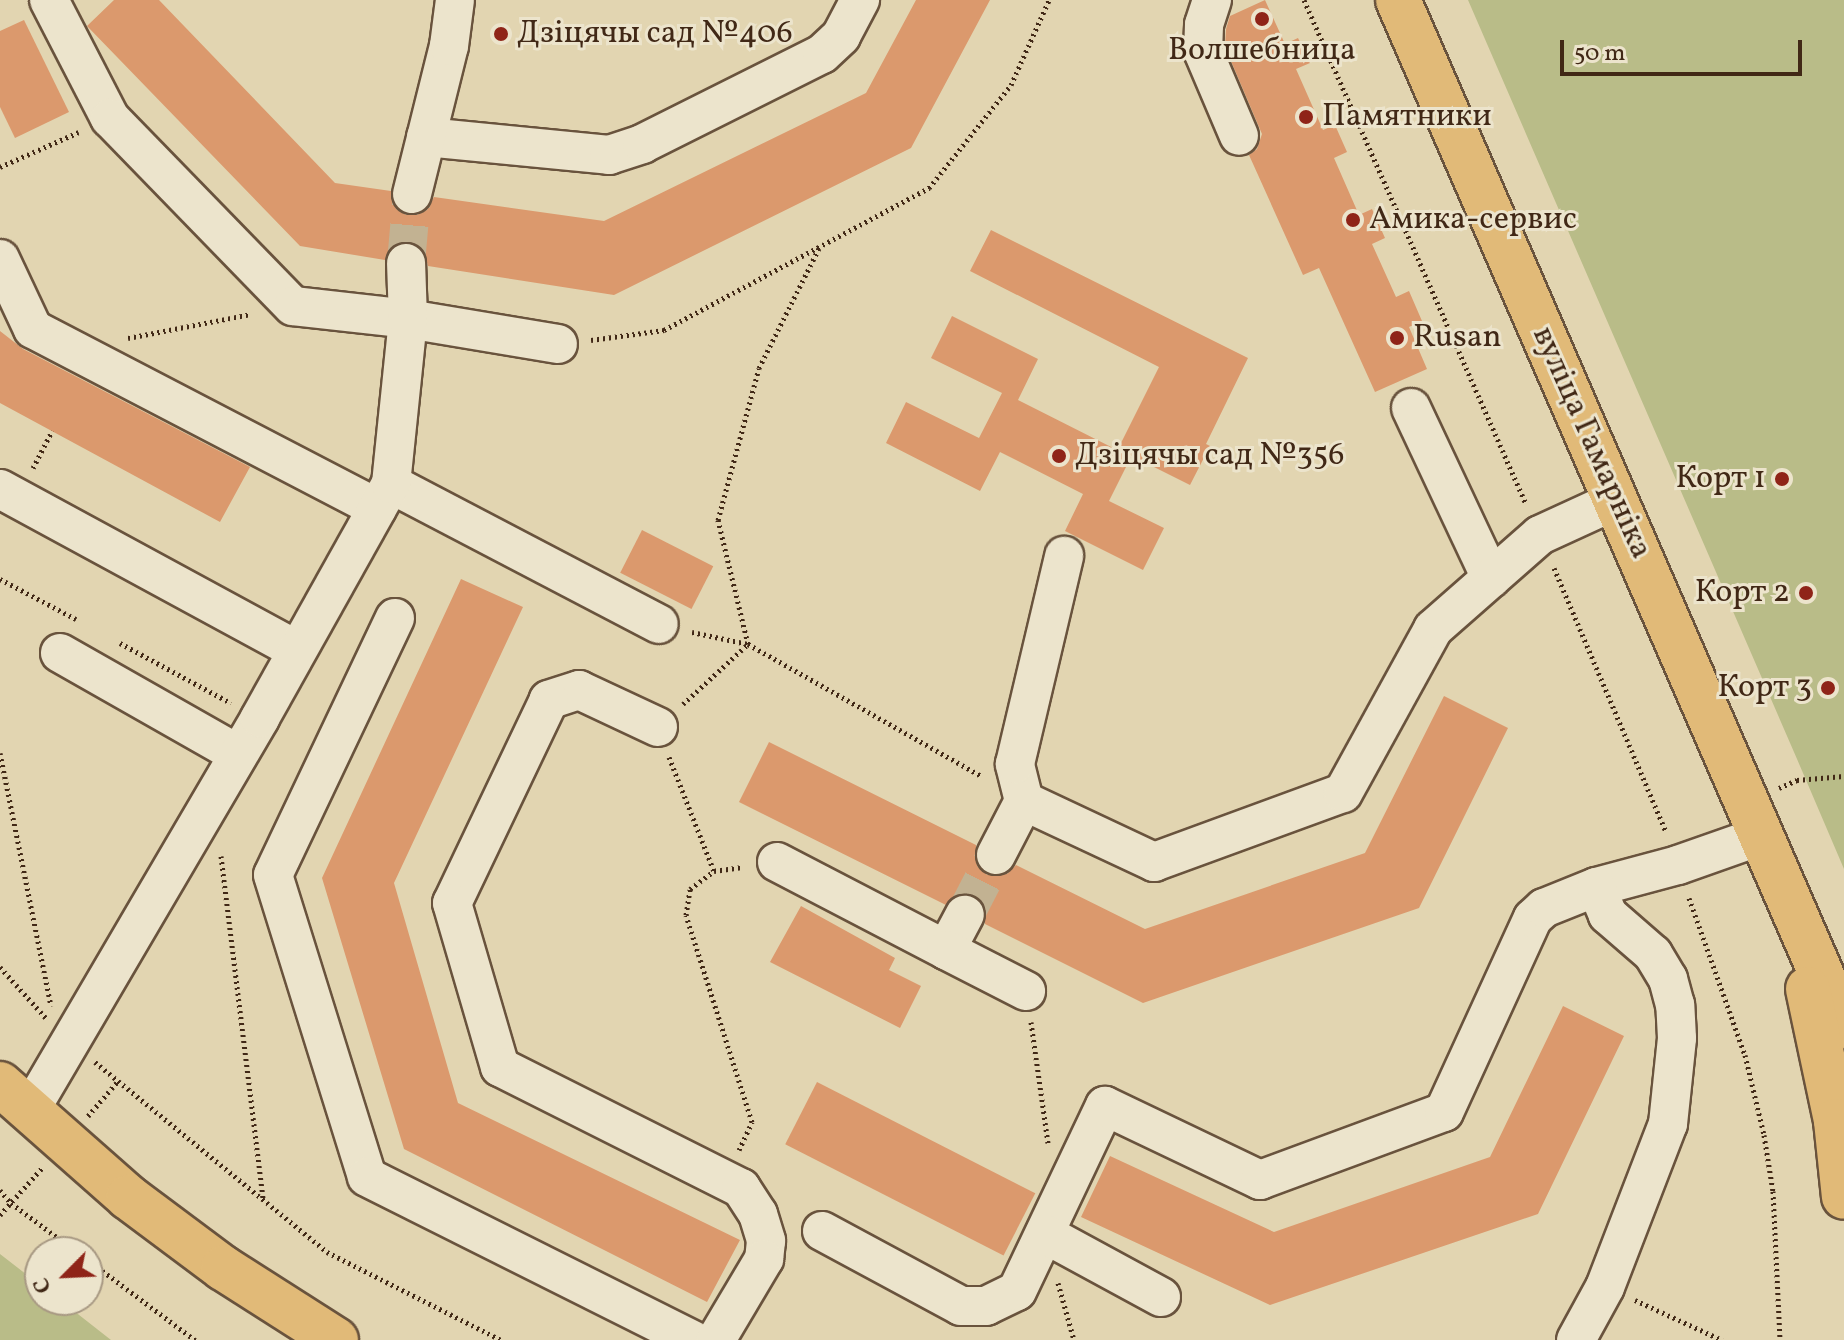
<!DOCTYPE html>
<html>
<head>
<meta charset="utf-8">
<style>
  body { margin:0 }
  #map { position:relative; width:1844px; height:1340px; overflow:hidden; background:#e2d5b1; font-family:Vollkorn,serif }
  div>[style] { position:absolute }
  .green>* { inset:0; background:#b9bc88 }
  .building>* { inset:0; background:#db996d; transform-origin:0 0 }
  .minor-tunnel>* { height:38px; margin-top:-19px; transform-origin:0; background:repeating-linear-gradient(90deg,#c2b292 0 38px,transparent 0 57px) }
  .path>* { height:5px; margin-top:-2.5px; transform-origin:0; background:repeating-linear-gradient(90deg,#412816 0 2px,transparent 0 6px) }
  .roads { filter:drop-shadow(2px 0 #69533d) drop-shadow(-2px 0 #69533d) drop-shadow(0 2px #69533d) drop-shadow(0 -2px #69533d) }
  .minor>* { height:38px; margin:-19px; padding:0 19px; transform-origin:19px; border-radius:19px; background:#ece4cc }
  .major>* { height:44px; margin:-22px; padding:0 22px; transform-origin:22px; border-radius:22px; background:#e1ba78 }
  .dots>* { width:22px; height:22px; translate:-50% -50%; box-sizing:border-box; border:4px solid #ece4cc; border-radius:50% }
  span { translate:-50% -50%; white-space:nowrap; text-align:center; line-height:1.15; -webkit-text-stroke:6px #ece4cc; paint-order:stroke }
  .poi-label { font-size:32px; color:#412816 }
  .left { translate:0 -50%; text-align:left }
  .right { translate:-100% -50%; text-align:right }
  .street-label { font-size:32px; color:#412816 }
  .north { position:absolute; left:24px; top:1236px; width:80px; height:80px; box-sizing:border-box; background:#ece4cc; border:2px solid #a89983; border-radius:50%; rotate:246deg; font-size:22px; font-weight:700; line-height:32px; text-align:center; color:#412816 }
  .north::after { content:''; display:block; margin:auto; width:28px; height:36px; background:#8f2418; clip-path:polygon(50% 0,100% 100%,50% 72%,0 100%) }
  .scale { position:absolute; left:1560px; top:40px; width:242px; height:36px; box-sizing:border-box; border:4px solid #412816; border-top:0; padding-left:10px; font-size:24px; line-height:28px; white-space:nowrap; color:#412816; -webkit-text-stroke:6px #ece4cc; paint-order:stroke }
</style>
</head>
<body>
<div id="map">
  <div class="green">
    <i style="clip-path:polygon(1468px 0,1844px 0,1844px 869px,1797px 759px)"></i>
    <i style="clip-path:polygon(0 1254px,40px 1285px,40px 1300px,60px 1300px,111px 1340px,0 1340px)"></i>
  </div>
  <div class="building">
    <i style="clip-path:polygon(114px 0,159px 0,335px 183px,391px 191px,396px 209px,406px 215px,417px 215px,427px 210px,434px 197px,604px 221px,866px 93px,916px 0,990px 0,911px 148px,614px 295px,428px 266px,424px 251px,406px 241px,394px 245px,385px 260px,300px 246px,87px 26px)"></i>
    <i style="clip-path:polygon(1265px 0,1285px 44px,1298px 38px,1310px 63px,1296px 69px,1323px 130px,1335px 125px,1347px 152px,1334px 158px,1359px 215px,1372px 209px,1385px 238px,1372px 244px,1396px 297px,1409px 291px,1422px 321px,1409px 327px,1427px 369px,1375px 392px,1319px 268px,1303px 275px,1249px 155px,1257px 149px,1262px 134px,1225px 47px,1226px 29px,1230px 16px)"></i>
    <i style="clip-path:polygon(24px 20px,69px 112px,15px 138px,0 107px,0 31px)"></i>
    <i style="clip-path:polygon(991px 230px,1248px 358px,1206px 444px,1210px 446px,1190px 485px,1118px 449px,1159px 367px,970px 271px)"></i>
    <i style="clip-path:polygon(952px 316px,1038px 359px,1018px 400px,1131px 457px,1109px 501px,1164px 528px,1143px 570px,1065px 531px,1083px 494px,1000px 452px,980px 491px,886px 443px,906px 402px,979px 438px,1002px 393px,931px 358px)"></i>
    <i style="clip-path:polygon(0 331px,23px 349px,250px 467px,220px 522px,0 403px)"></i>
    <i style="left:642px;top:530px;width:80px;height:48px;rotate:27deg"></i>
    <i style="clip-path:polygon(461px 579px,523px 607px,394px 883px,458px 1103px,740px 1240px,707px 1302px,404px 1149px,322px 878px)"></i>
    <i style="clip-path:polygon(1444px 696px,1508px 728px,1419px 908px,1143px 1003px,985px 924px,984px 904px,975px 895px,954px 896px,946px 905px,739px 802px,769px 742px,976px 845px,977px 866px,987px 875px,1007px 874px,1016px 865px,1145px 929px,1365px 853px)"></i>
    <i style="clip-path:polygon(801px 906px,895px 958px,889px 970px,921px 986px,900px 1028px,770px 962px)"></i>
    <i style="clip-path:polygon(1563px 1006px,1624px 1036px,1538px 1214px,1270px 1305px,1081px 1217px,1110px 1156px,1274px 1232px,1490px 1157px)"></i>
    <i style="left:817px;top:1082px;width:245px;height:70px;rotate:27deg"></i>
  </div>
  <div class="minor-tunnel">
    <i style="left:406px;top:263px;width:69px;rotate:-85deg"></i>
    <i style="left:965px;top:915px;width:68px;rotate:-62.7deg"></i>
  </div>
  <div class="path">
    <i style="left:1304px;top:0;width:551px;rotate:66.23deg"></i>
    <i style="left:0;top:167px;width:86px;rotate:-23.9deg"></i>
    <i style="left:128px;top:338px;width:125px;rotate:-11deg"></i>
    <i style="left:591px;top:340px;width:74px;rotate:-7.8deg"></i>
    <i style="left:664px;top:330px;width:301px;rotate:-28.2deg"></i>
    <i style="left:929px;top:188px;width:132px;rotate:-51.5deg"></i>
    <i style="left:1011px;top:85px;width:93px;rotate:-65.9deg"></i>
    <i style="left:33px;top:468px;width:42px;rotate:-62.8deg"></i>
    <i style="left:1554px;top:568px;width:287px;rotate:67deg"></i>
    <i style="left:0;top:579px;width:86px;rotate:27.8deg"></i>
    <i style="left:692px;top:632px;width:57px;rotate:12.1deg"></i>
    <i style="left:748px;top:644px;width:268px;rotate:29.5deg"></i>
    <i style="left:120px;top:643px;width:126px;rotate:28.4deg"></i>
    <i style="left:748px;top:644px;width:128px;rotate:-103.6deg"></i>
    <i style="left:718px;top:520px;width:157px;rotate:-74.9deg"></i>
    <i style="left:759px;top:368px;width:134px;rotate:-63.4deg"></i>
    <i style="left:683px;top:704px;width:88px;rotate:-42.7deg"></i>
    <i style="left:0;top:753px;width:258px;rotate:78.6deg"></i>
    <i style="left:669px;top:757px;width:123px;rotate:68.5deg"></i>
    <i style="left:1779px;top:788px;width:20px;rotate:-24deg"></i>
    <i style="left:1797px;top:780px;width:47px;rotate:-4.9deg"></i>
    <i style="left:221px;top:856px;width:346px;rotate:83deg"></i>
    <i style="left:1689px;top:898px;width:167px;rotate:70.4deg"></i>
    <i style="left:1745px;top:1055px;width:82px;rotate:76.6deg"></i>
    <i style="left:1764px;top:1135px;width:57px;rotate:80.9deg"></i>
    <i style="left:1773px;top:1191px;width:149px;rotate:87.3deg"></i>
    <i style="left:0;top:967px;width:69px;rotate:48deg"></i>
    <i style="left:1031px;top:1022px;width:122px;rotate:82deg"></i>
    <i style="left:95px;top:1062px;width:300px;rotate:39.3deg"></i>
    <i style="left:327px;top:1252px;width:195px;rotate:26.8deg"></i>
    <i style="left:88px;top:1116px;width:46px;rotate:-49.4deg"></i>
    <i style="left:739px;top:1150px;width:31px;rotate:-65deg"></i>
    <i style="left:752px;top:1122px;width:217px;rotate:-107.7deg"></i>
    <i style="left:686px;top:915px;width:26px;rotate:-81deg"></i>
    <i style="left:690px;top:889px;width:30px;rotate:-37deg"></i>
    <i style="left:714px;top:871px;width:29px;rotate:-8deg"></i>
    <i style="left:0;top:1190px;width:17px;rotate:50deg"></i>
    <i style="left:11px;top:1203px;width:82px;rotate:36.6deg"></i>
    <i style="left:0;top:1215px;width:63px;rotate:-48.2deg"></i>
    <i style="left:88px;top:1260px;width:134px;rotate:36.8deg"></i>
    <i style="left:1058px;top:1283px;width:59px;rotate:74.3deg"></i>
    <i style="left:1635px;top:1300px;width:96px;rotate:24.7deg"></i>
  </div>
  <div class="roads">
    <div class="minor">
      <i style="left:49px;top:0;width:133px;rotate:62.7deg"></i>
      <i style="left:110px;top:118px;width:262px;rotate:45.8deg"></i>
      <i style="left:293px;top:306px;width:116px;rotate:6.4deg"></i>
      <i style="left:408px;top:319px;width:152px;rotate:9.5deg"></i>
      <i style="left:1212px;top:0;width:26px;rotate:108deg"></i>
      <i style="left:1204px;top:25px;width:26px;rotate:92deg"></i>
      <i style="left:1203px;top:51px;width:92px;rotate:67deg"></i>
      <i style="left:426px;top:137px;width:184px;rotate:5.6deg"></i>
      <i style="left:609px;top:155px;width:35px;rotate:-18deg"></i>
      <i style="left:642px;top:144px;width:201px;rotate:-26.6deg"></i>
      <i style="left:822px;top:54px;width:26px;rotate:-43deg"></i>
      <i style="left:841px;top:36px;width:41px;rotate:-62.2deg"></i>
      <i style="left:412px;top:194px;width:153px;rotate:-76deg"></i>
      <i style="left:449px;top:46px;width:46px;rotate:-82.6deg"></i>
      <i style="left:0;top:259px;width:77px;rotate:64.8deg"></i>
      <i style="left:33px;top:329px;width:388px;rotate:27.5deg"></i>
      <i style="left:1411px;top:408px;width:188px;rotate:64.8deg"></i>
      <i style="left:391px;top:484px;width:302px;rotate:27.6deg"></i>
      <i style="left:0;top:489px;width:338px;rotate:28.5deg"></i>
      <i style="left:395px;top:618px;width:284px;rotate:115.4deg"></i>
      <i style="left:273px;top:875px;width:316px;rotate:72.7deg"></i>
      <i style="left:367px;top:1177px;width:364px;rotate:26.6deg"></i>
      <i style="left:60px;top:653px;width:205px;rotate:29.6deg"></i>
      <i style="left:658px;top:727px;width:87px;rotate:-154.9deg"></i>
      <i style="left:579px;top:690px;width:32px;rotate:162deg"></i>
      <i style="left:549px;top:700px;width:225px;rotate:115.5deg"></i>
      <i style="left:452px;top:903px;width:171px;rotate:73.7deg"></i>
      <i style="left:500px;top:1067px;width:270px;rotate:26.7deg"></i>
      <i style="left:741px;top:1188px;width:31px;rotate:57deg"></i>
      <i style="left:758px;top:1214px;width:28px;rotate:73deg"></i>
      <i style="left:766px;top:1241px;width:18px;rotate:96deg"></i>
      <i style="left:764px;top:1259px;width:94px;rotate:120.7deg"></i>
      <i style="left:1024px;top:801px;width:144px;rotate:25.1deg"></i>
      <i style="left:1154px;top:862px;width:201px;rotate:-20.1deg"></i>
      <i style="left:1343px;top:793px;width:187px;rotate:-61.2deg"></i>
      <i style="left:1433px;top:629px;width:142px;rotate:-41.3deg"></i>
      <i style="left:1540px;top:535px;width:84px;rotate:-24.7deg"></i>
      <i style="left:996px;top:855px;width:61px;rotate:-62.6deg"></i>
      <i style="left:1024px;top:801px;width:38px;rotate:-104deg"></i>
      <i style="left:1015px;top:764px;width:214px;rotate:-76.7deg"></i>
      <i style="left:777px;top:862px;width:191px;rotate:27.5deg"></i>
      <i style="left:946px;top:950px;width:40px;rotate:-62deg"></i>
      <i style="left:946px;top:950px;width:90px;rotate:27.1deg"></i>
      <i style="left:29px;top:1112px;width:457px;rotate:-59.6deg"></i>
      <i style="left:260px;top:718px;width:268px;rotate:-60.8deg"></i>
      <i style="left:391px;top:484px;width:166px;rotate:-84.1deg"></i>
      <i style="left:408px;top:319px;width:56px;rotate:-92deg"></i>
      <i style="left:822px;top:1231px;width:158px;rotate:28.3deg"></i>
      <i style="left:961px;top:1306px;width:25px"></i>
      <i style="left:986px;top:1306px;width:34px;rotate:-26deg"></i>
      <i style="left:1017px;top:1291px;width:205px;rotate:-64.6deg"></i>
      <i style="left:1105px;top:1106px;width:172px;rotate:25.5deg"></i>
      <i style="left:1260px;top:1180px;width:196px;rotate:-20.3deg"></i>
      <i style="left:1444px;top:1112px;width:213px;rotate:-65.4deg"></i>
      <i style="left:1533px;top:918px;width:15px;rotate:-42deg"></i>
      <i style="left:1544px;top:908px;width:56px;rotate:-22deg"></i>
      <i style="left:1596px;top:887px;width:85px;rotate:-15deg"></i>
      <i style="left:1678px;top:865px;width:90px;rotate:-19.4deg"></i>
      <i style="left:1045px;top:1234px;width:132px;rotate:28.5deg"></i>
      <i style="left:1576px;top:1340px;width:60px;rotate:-61.3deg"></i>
      <i style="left:1605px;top:1287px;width:175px;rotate:-68.9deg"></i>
      <i style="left:1668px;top:1124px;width:86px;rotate:-84deg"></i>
      <i style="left:1677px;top:1038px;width:33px;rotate:-93deg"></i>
      <i style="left:1675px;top:1005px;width:27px;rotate:-105deg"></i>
      <i style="left:1668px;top:979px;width:29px;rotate:-121deg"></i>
      <i style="left:1653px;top:954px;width:60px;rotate:-139.1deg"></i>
      <i style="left:1608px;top:915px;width:30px;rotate:-113deg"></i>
    </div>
    <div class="major">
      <i style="left:1398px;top:0;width:1119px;rotate:66.51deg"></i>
      <i style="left:1808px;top:989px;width:135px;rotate:78deg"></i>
      <i style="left:1836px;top:1121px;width:76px;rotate:84deg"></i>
      <i style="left:0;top:1084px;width:171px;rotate:41.4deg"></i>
      <i style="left:128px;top:1197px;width:119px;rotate:36.8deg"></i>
      <i style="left:223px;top:1268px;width:134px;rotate:32.5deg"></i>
    </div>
  </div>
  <div class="dots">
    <i style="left:1262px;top:19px;background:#8f2418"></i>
    <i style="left:501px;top:34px;background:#8f2418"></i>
    <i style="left:1306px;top:117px;background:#8f2418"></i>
    <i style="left:1353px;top:220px;background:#8f2418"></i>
    <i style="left:1397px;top:338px;background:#8f2418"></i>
    <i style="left:1059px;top:456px;background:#8f2418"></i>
    <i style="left:1782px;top:479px;background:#8f2418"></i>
    <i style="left:1806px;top:593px;background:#8f2418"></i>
    <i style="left:1828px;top:688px;background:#8f2418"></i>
  </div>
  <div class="poi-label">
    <span class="left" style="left:517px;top:34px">Дзіцячы сад №406</span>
    <span style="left:1262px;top:51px">Волшебница</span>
    <span class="left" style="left:1322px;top:117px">Памятники</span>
    <span class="left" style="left:1369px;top:220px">Амика-сервис</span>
    <span class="left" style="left:1413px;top:338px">Rusan</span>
    <span class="left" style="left:1075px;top:456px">Дзіцячы сад №356</span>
    <span class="right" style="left:1766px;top:479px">Корт 1</span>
    <span class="right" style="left:1790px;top:593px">Корт 2</span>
    <span class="right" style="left:1812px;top:688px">Корт 3</span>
  </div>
  <div class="street-label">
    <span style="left:1591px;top:443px;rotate:66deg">вуліца Гамарніка</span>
  </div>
  <div class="north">С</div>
  <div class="scale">50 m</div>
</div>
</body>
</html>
